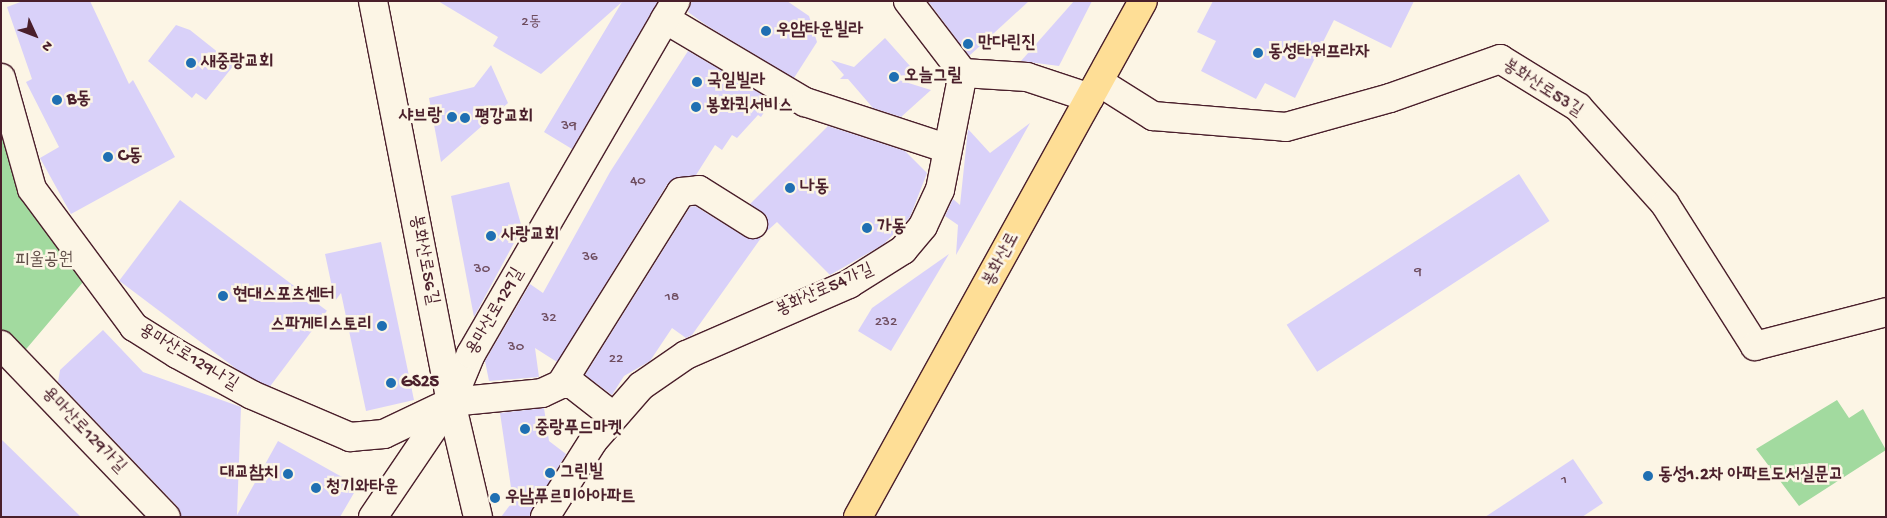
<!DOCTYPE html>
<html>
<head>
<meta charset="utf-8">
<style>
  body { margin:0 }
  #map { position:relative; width:1887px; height:518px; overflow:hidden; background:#fcf5e5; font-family:"Gochi Hand","Poor Story",sans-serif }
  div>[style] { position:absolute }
  .green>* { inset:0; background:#a2da9f }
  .building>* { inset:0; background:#d9d1f9; transform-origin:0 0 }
  .roads { filter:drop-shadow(1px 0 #4a1f2b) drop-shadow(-1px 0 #4a1f2b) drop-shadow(0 1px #4a1f2b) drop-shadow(0 -1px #4a1f2b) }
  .minor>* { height:28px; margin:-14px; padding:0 14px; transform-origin:14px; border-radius:14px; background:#fcf5e5 }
  .major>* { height:28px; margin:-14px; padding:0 14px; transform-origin:14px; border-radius:14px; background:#fede96 }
  .dots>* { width:14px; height:14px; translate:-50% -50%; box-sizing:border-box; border:2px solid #fcf5e5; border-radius:50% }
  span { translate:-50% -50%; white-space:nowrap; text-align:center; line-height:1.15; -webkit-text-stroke:5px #fcf5e5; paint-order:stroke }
  .number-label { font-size:15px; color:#6e4c5e }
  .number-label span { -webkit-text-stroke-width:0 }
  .poi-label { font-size:18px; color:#4a1f2b; font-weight:700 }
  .left { translate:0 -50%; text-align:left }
  .right { translate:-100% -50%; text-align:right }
  .street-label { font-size:18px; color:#4a1f2b }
  .park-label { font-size:18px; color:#604e48 }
  .frame { position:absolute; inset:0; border:2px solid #4a1f2b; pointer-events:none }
  .north { position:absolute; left:10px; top:10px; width:50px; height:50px; -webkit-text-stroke:4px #fcf5e5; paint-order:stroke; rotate:133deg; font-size:14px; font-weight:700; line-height:20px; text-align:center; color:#4a1f2b }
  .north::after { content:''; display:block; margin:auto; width:18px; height:22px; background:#4a1f2b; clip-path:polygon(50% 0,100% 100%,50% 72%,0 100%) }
</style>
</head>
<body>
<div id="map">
  <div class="green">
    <i style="clip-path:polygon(1px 78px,35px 181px,100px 262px,16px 361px,1px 345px)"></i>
    <i style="clip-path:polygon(1837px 400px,1849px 418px,1863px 409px,1886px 450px,1799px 506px,1756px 449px)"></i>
  </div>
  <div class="building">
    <i style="clip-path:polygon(23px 1px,90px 1px,129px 84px,133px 80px,175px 157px,71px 214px,40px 158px,59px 147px,26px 82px,32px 79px,7px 7px)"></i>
    <i style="clip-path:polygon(438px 1px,658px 1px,572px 149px,544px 132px,622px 2px,541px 74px,493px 46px,498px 37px)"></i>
    <i style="clip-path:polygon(692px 1px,787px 1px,809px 16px,817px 42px,794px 78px,706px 25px,688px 12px)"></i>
    <i style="clip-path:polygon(928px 1px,1029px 1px,969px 56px)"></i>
    <i style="clip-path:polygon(1074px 1px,1092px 1px,1059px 66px,1021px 61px)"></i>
    <i style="clip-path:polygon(1213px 1px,1414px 1px,1391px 48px,1334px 20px,1295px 98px,1265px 83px,1256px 99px,1201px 71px,1216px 41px,1197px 32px)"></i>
    <i style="clip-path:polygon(176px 25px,190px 30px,234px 65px,206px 100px,196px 93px,192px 98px,148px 61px)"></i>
    <i style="clip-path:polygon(885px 38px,918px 75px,886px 76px,931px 90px,901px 117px,873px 108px,848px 79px,840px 79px,844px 75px,831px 60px,854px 67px)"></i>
    <i style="clip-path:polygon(688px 51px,772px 100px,761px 117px,758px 115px,737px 138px,732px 135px,722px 150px,715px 145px,696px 175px,668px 183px,557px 362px,535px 348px,539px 377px,489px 381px,485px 361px,530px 284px,543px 293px,610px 172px)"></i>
    <i style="clip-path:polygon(491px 65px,508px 103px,441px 162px,429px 98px,474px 87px)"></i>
    <i style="clip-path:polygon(1030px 123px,956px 255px,958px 225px,945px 216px,953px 199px,960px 205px,968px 129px,990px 153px)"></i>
    <i style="clip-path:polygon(828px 126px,905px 151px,927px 173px,910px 217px,884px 244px,830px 275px,777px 222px,766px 232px,767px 216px,750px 204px)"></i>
    <i style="left:1519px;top:174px;width:56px;height:277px;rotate:57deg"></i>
    <i style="clip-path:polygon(509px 182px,522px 228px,474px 317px,451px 196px)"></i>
    <i style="left:180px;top:200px;width:184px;height:101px;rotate:37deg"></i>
    <i style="clip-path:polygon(695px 206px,745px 237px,761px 238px,692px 335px,686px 338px,672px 328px,650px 361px,624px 376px,612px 395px,585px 375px,690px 207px)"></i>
    <i style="clip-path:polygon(381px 242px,414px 400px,366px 411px,341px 293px,335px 301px,325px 254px)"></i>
    <i style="clip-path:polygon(949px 254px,891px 351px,858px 331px,872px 308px)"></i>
    <i style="clip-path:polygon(103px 330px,143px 372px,241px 407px,237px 515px,278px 441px,358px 486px,340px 517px,181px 517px,177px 506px,58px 382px,60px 370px)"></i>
    <i style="clip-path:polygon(544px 408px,549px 441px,566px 454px,529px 517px,501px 517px,513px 501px,500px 413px)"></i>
    <i style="clip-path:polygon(1px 439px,81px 517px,1px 517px)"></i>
    <i style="clip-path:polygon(1573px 459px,1603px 503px,1582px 517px,1485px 517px)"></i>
  </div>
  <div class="roads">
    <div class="minor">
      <i style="left:373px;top:1px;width:409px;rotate:79deg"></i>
      <i style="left:451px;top:402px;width:118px;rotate:76.8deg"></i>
      <i style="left:908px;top:1px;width:91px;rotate:52.6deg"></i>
      <i style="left:963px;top:73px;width:64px;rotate:3.6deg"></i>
      <i style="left:1027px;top:77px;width:66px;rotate:18.4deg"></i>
      <i style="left:665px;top:19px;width:163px;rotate:30.7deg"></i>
      <i style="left:805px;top:102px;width:148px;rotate:18.1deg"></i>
      <i style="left:1px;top:78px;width:115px;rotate:74.4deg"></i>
      <i style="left:32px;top:189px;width:172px;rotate:53.5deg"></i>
      <i style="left:134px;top:327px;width:51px;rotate:32.1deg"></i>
      <i style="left:177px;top:354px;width:85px;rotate:28.7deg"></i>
      <i style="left:252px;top:395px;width:107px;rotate:23.2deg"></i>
      <i style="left:350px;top:437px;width:34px;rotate:-5deg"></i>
      <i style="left:384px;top:434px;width:74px;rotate:-25.5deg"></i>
      <i style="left:451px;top:402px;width:91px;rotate:-5.6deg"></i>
      <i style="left:542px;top:393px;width:21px;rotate:-25deg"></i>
      <i style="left:561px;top:384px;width:11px"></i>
      <i style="left:572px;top:384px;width:52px;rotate:38deg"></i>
      <i style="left:1099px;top:82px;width:64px;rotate:32.2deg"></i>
      <i style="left:1153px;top:116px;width:133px;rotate:4.7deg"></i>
      <i style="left:1286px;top:127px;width:108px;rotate:-15.6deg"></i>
      <i style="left:1390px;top:98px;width:117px;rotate:-19.5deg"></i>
      <i style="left:1500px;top:59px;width:92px;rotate:31.6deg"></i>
      <i style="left:1578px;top:107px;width:130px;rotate:48.1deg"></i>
      <i style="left:1665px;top:204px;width:168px;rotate:57.6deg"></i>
      <i style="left:1755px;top:346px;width:135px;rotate:-14.5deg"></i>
      <i style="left:1px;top:345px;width:238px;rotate:46.2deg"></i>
      <i style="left:561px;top:384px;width:226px;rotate:-58deg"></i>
      <i style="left:681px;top:192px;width:18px;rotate:-6deg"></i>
      <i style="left:699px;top:190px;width:64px;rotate:32.2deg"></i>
      <i style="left:373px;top:517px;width:139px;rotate:-55.9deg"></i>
      <i style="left:451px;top:402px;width:52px;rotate:-67.4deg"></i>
      <i style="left:471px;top:354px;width:408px;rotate:-59.9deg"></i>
      <i style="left:545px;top:517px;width:90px;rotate:-57.7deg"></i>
      <i style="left:593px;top:441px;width:73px;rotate:-48.9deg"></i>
      <i style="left:641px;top:386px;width:55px;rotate:-34.6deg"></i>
      <i style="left:686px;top:355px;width:178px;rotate:-23.5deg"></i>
      <i style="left:849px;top:284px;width:64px;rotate:-32.2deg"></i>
      <i style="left:903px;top:250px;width:31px;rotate:-50deg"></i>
      <i style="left:923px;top:226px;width:40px;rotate:-65deg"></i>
      <i style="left:940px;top:190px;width:119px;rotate:-78.9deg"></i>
    </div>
    <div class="major">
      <i style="left:858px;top:517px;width:589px;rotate:-61.09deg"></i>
    </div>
  </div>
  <div class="dots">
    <i style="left:766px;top:31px;background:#1f6fb2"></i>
    <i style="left:968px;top:44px;background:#1f6fb2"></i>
    <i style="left:1258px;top:53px;background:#1f6fb2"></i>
    <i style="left:191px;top:63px;background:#1f6fb2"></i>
    <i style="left:894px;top:77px;background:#1f6fb2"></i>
    <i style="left:697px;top:82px;background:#1f6fb2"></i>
    <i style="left:57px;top:100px;background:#1f6fb2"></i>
    <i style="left:696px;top:107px;background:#1f6fb2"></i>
    <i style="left:452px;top:117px;background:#1f6fb2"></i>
    <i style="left:465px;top:118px;background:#1f6fb2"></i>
    <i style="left:108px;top:157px;background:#1f6fb2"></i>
    <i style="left:790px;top:188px;background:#1f6fb2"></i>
    <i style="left:867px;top:228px;background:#1f6fb2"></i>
    <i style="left:491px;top:236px;background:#1f6fb2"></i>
    <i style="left:223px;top:296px;background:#1f6fb2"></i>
    <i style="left:382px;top:326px;background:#1f6fb2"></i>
    <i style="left:391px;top:383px;background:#1f6fb2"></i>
    <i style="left:525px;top:429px;background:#1f6fb2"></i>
    <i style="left:550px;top:473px;background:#1f6fb2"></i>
    <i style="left:288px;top:474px;background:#1f6fb2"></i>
    <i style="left:1648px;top:476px;background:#1f6fb2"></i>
    <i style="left:316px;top:488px;background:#1f6fb2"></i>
    <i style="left:495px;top:498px;background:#1f6fb2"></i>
  </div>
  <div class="number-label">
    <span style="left:531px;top:23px">2동</span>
    <span style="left:569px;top:127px">39</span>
    <span style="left:638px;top:182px">40</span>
    <span style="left:590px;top:258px">36</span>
    <span style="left:482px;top:270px">30</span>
    <span style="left:1418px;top:273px">9</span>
    <span style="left:672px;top:298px">18</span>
    <span style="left:549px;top:319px">32</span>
    <span style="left:886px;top:323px">232</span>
    <span style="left:516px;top:348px">30</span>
    <span style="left:616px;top:360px">22</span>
    <span style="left:1564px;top:481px">1</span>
  </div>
  <div class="poi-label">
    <span class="left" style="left:776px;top:31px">우암타운빌라</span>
    <span class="left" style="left:978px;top:44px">만다린진</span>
    <span class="left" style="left:1268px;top:53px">동성타워프라자</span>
    <span class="left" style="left:201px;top:63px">새중랑교회</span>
    <span class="left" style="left:904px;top:77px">오늘그릴</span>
    <span class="left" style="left:707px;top:82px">국일빌라</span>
    <span class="left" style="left:67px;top:100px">B동</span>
    <span class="left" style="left:706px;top:107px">봉화퀵서비스</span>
    <span class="right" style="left:442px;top:117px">샤브랑</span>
    <span class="left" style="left:475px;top:118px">평강교회</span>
    <span class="left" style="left:118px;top:157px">C동</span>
    <span class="left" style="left:800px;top:188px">나동</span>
    <span class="left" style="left:877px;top:228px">가동</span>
    <span class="left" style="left:501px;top:236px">사랑교회</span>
    <span class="left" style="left:233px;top:296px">현대스포츠센터</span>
    <span class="right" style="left:372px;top:326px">스파게티스토리</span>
    <span class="left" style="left:401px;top:383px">GS25</span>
    <span class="left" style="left:535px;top:429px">중랑푸드마켓</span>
    <span class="left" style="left:560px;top:473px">그린빌</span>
    <span class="right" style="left:278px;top:474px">대교참치</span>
    <span class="left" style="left:1658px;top:476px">동성1.2차 아파트도서실문고</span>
    <span class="left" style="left:326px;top:488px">청기와타운</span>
    <span class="left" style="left:505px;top:498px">우남푸르미아아파트</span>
  </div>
  <div class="street-label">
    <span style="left:1542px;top:89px;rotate:33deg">봉화산로53길</span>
    <span style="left:423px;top:260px;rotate:79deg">봉화산로56길</span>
    <span style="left:1002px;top:260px;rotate:-62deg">봉화산로</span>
    <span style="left:825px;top:291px;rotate:-24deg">봉화산로54가길</span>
    <span style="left:496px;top:312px;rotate:-60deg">용마산로129길</span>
    <span style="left:188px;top:358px;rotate:31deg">용마산로129나길</span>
    <span style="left:83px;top:431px;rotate:46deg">용마산로129가길</span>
  </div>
  <div class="park-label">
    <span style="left:44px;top:261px">피울공원</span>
  </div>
  <div class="frame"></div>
  <div class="north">N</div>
</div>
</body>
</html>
